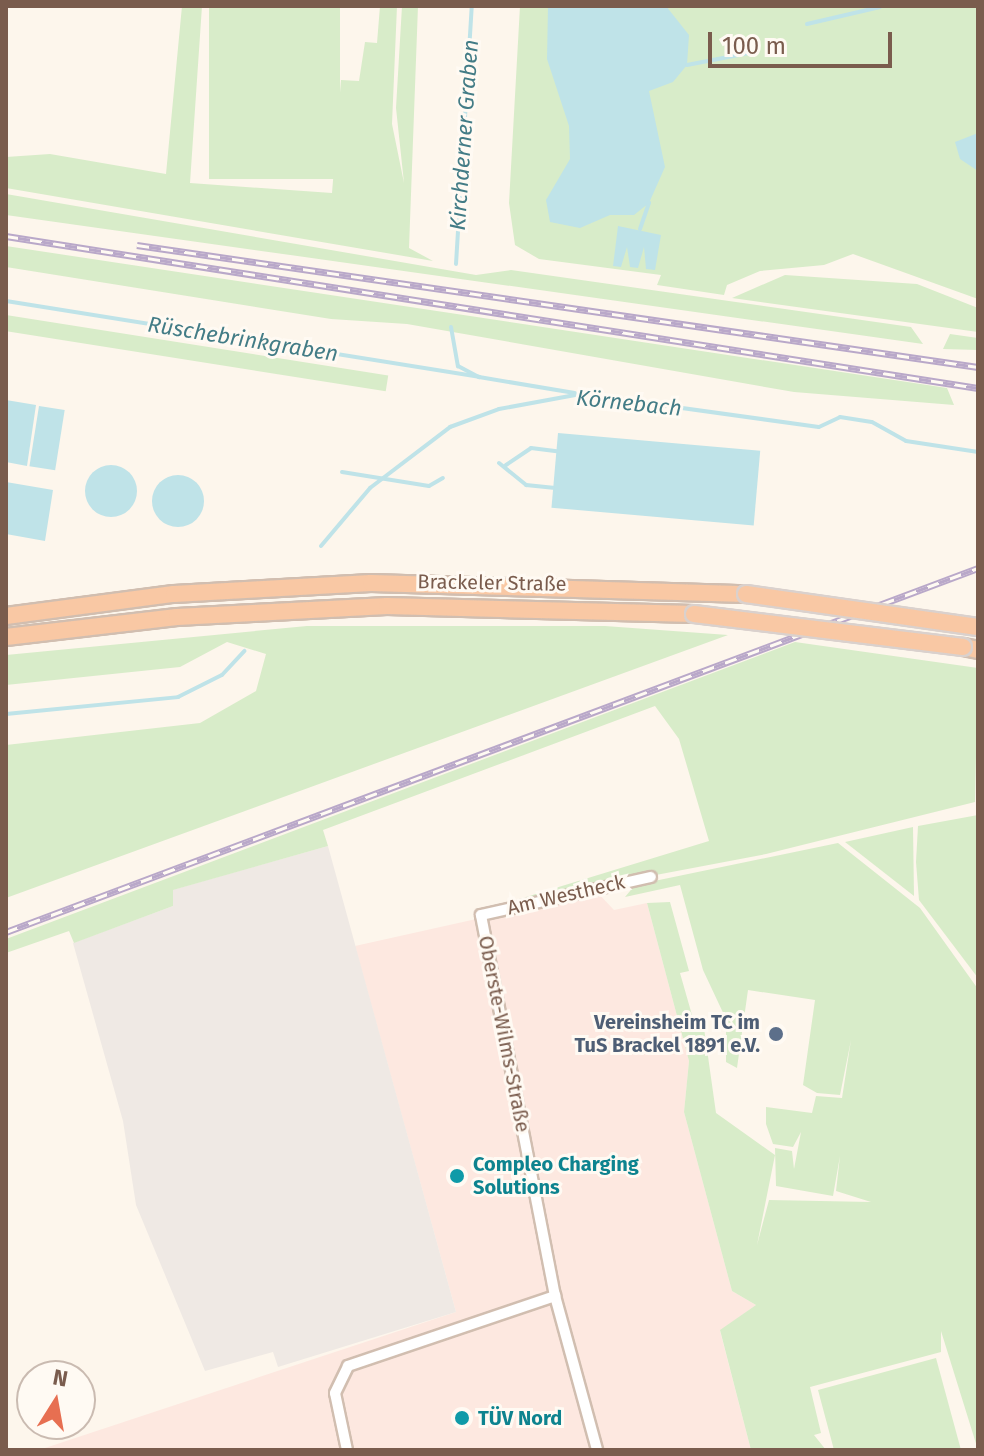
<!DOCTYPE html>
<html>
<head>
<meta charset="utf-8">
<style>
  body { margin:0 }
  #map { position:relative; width:984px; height:1456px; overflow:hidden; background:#fdf6ec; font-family:"Fira Sans",sans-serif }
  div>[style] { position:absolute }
  .commercial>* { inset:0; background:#fde8e0 }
  .industrial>* { inset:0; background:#efe9e4 }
  .green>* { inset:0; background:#d8ecc9; transform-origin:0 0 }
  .water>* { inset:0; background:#bfe3e8; transform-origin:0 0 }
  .round { border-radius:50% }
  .stream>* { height:4px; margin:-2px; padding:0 2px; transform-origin:2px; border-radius:2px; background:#bfe3e8 }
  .roads { filter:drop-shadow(2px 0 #d1beb0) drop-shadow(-2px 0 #d1beb0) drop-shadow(0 2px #d1beb0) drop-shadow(0 -2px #d1beb0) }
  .minor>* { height:10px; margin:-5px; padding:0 5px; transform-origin:5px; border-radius:5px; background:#fff }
  .trunk>* { height:16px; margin:-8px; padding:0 8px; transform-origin:8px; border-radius:8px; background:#f9c8a4 }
  .rail>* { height:7px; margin-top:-3.5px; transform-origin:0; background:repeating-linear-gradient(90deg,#fffaf3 0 12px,#b9a8c9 0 24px); box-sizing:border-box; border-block:2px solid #b9a8c9 }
  .bridges { filter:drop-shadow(2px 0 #dad1cd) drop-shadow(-2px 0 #dad1cd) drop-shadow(0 2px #dad1cd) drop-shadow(0 -2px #dad1cd) }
  .trunk-bridge>* { height:16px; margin:-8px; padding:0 8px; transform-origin:8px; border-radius:8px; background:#f9c8a4 }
  .dots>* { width:22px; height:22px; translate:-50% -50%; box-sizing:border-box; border:4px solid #fffaf3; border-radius:50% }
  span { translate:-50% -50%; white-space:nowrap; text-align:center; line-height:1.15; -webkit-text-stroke:6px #fffaf3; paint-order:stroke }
  .street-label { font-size:20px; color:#7a5c4d }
  .service-label { font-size:20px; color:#4e5e75; font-weight:700 }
  .right { translate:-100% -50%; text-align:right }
  .culture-label { font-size:20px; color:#0d838f; font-weight:700 }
  .left { translate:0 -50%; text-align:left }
  .water-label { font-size:22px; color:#437c86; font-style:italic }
  .frame { position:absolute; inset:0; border:8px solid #7a5c4d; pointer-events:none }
  .north { position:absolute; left:16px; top:1360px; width:80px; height:80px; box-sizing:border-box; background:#fffaf3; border:2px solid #cabbb1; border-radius:50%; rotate:11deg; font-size:22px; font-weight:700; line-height:32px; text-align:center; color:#7a5c4d }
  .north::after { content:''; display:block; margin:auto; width:28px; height:36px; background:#e76f51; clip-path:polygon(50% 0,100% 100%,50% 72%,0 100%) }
  .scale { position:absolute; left:708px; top:32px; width:184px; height:36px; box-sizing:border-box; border:4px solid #7a5c4d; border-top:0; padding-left:10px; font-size:24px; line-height:28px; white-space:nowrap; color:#7a5c4d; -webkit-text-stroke:6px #fffaf3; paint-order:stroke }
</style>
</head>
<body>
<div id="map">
  <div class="commercial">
    <i style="clip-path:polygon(597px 892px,614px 910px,647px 903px,689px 1061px,684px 1112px,732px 1291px,756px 1305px,720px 1331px,751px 1450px,39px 1450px,456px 1312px,355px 946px)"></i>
  </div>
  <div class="industrial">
    <i style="clip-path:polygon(328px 846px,456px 1312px,278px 1367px,273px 1352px,205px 1371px,136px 1205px,123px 1121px,73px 943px,173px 906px,172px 890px)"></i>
  </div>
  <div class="green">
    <i style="clip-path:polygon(182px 6px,202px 6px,190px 183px,332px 193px,341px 80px,359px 81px,365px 42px,377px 43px,380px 6px,397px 6px,392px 124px,404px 183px,396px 108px,402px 6px,418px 6px,409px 248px,433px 261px,6px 188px,6px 157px,50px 154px,166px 174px)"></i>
    <i style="left:209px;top:6px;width:131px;height:173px"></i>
    <i style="clip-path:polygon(520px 6px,978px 6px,978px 299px,853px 254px,824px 265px,760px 271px,727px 285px,724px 295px,657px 285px,661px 275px,539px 259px,515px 245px,509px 203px)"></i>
    <i style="clip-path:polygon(6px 194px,476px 275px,511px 270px,911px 327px,923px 344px,6px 215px)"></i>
    <i style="clip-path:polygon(6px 246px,947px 388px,954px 405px,794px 392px,407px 324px,331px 319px,6px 267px)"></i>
    <i style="clip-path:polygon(785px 275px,917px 284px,978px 308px,978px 332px,732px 298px)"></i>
    <i style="left:6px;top:315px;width:387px;height:16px;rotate:9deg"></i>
    <i style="clip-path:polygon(950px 334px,978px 338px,978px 350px,943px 349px)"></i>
    <i style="clip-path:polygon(307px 626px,605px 626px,728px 635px,6px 898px,6px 745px,200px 723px,256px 691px,266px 654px,227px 642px,180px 667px,6px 685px,6px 655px)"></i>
    <i style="clip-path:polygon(795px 642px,978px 668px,975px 802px,766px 854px,503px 904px,709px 841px,679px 739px,655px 706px,323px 830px,328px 846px,173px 890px,173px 906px,74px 943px,69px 931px,6px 953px,6px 939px)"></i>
    <i style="clip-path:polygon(978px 815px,978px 978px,919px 900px,916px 862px,918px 826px)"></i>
    <i style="clip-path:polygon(913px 827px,914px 896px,845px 842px)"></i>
    <i style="clip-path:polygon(838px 843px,920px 908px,978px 989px,978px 1450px,941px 1331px,941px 1352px,810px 1387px,821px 1433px,814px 1435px,826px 1450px,751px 1450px,720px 1330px,756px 1305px,732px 1291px,684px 1112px,689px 1061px,647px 903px,670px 902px,689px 971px,680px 973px,694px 1022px,703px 1021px,716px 1113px,775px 1155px,757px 1245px,769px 1200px,871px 1202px,836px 1191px,840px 1156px,833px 1196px,776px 1186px,775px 1148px,792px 1151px,794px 1169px,801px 1132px,793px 1147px,773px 1144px,766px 1124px,766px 1107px,812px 1113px,816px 1096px,842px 1098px,851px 1040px,840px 1095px,817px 1093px,803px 1085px,815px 1000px,748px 990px,737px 1068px,726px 1062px,726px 1019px,703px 970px,680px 885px,625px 897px,635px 885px)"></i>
    <i style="clip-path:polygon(936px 1358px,961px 1450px,834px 1450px,818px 1390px)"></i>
  </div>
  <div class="water">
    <i style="clip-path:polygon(548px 6px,666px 6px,689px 35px,687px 65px,673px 82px,649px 91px,665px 167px,649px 203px,634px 215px,610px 215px,580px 228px,550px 222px,546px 200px,570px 159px,569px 126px,547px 59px)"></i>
    <i style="clip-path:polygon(978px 133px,978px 171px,960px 159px,955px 142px)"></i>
    <i style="clip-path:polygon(618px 226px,661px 235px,655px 270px,646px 269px,644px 247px,638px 268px,630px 267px,627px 247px,621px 267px,613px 266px)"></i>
    <i style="clip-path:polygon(6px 400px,36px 405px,27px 466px,6px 462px)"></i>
    <i style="left:39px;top:406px;width:26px;height:61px;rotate:9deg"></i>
    <i style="left:558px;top:433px;width:203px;height:75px;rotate:5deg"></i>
    <i class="round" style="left:85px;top:465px;width:52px;height:52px"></i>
    <i class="round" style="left:152px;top:475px;width:52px;height:52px"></i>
    <i style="clip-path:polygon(6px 482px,53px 490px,45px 541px,6px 534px)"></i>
  </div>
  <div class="stream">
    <i style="left:807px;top:24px;width:75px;rotate:-13.1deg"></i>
    <i style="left:687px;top:65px;width:63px;rotate:-11deg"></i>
    <i style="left:640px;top:229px;width:28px;rotate:-71deg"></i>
    <i style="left:456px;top:264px;width:258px;rotate:-86.5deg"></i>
    <i style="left:6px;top:301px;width:479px;rotate:9.1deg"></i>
    <i style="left:451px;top:327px;width:40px;rotate:80deg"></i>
    <i style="left:458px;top:366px;width:24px;rotate:28deg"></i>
    <i style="left:479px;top:377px;width:97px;rotate:9.5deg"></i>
    <i style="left:499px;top:463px;width:35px;rotate:39deg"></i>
    <i style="left:526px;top:485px;width:27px;rotate:6deg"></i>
    <i style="left:506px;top:465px;width:30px;rotate:-34deg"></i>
    <i style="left:531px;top:448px;width:26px;rotate:7deg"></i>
    <i style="left:342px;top:472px;width:88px;rotate:9.1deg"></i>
    <i style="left:429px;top:486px;width:16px;rotate:-30deg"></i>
    <i style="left:321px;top:546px;width:76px;rotate:-49.8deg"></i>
    <i style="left:370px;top:488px;width:101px;rotate:-37.3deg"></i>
    <i style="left:450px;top:427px;width:52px;rotate:-20.2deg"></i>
    <i style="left:499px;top:409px;width:83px;rotate:-10.4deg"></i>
    <i style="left:581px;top:394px;width:240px;rotate:7.9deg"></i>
    <i style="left:819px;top:427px;width:23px;rotate:-25deg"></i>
    <i style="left:840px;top:417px;width:32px;rotate:9deg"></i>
    <i style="left:872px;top:422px;width:39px;rotate:29deg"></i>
    <i style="left:906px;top:441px;width:73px;rotate:8.7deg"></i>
    <i style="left:6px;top:714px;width:173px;rotate:-5.6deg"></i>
    <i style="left:178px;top:697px;width:49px;rotate:-26.6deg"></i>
    <i style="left:222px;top:675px;width:33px;rotate:-47deg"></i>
  </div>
  <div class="roads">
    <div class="minor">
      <i style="left:555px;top:1296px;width:388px;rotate:-101deg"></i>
      <i style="left:481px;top:915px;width:174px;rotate:-12.6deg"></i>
      <i style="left:347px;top:1450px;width:58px;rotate:-101.9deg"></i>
      <i style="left:335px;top:1393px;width:30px;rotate:-64deg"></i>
      <i style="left:348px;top:1366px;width:219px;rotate:-18.7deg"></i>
      <i style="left:555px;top:1296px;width:160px;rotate:74.7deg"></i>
    </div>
    <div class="trunk">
      <i style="left:6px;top:616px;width:169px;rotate:-7.5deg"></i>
      <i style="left:174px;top:594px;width:197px;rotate:-3.2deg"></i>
      <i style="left:371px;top:583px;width:375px;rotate:1.7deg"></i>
      <i style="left:6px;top:637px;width:172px;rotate:-6.7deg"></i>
      <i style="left:177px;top:617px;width:210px;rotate:-3deg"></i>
      <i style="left:387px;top:606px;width:307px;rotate:1.5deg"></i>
      <i style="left:963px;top:647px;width:15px;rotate:11deg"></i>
    </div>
  </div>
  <div class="rail">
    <i style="left:6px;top:236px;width:984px;rotate:8.89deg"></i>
    <i style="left:137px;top:245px;width:850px;rotate:8.25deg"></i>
    <i style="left:6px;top:932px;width:1038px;rotate:-20.53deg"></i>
  </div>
  <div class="bridges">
    <div class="trunk-bridge">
      <i style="left:746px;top:594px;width:234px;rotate:8.1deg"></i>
      <i style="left:694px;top:614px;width:271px;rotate:7deg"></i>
    </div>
  </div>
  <div class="dots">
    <i style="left:776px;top:1034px;background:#5c6f8a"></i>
    <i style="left:457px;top:1176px;background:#0f9aa8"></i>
    <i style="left:462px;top:1418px;background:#0f9aa8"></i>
  </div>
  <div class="street-label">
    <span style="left:492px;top:583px;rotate:1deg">Brackeler Straße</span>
    <span style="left:566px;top:895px;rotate:-13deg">Am Westheck</span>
    <span style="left:504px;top:1034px;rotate:79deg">Oberste-Wilms-Straße</span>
  </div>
  <div class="service-label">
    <span class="right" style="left:760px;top:1034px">Vereinsheim TC im<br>TuS Brackel 1891 e.V.</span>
  </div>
  <div class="culture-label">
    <span class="left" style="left:473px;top:1176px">Compleo Charging<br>Solutions</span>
    <span class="left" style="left:478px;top:1418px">TÜV Nord</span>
  </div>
  <div class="water-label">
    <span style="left:464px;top:135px;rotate:-86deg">Kirchderner Graben</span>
    <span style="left:243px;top:339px;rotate:9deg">Rüschebrinkgraben</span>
    <span style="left:629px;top:403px;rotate:6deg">Körnebach</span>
  </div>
  <div class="frame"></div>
  <div class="north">N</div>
  <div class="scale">100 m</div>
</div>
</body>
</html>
